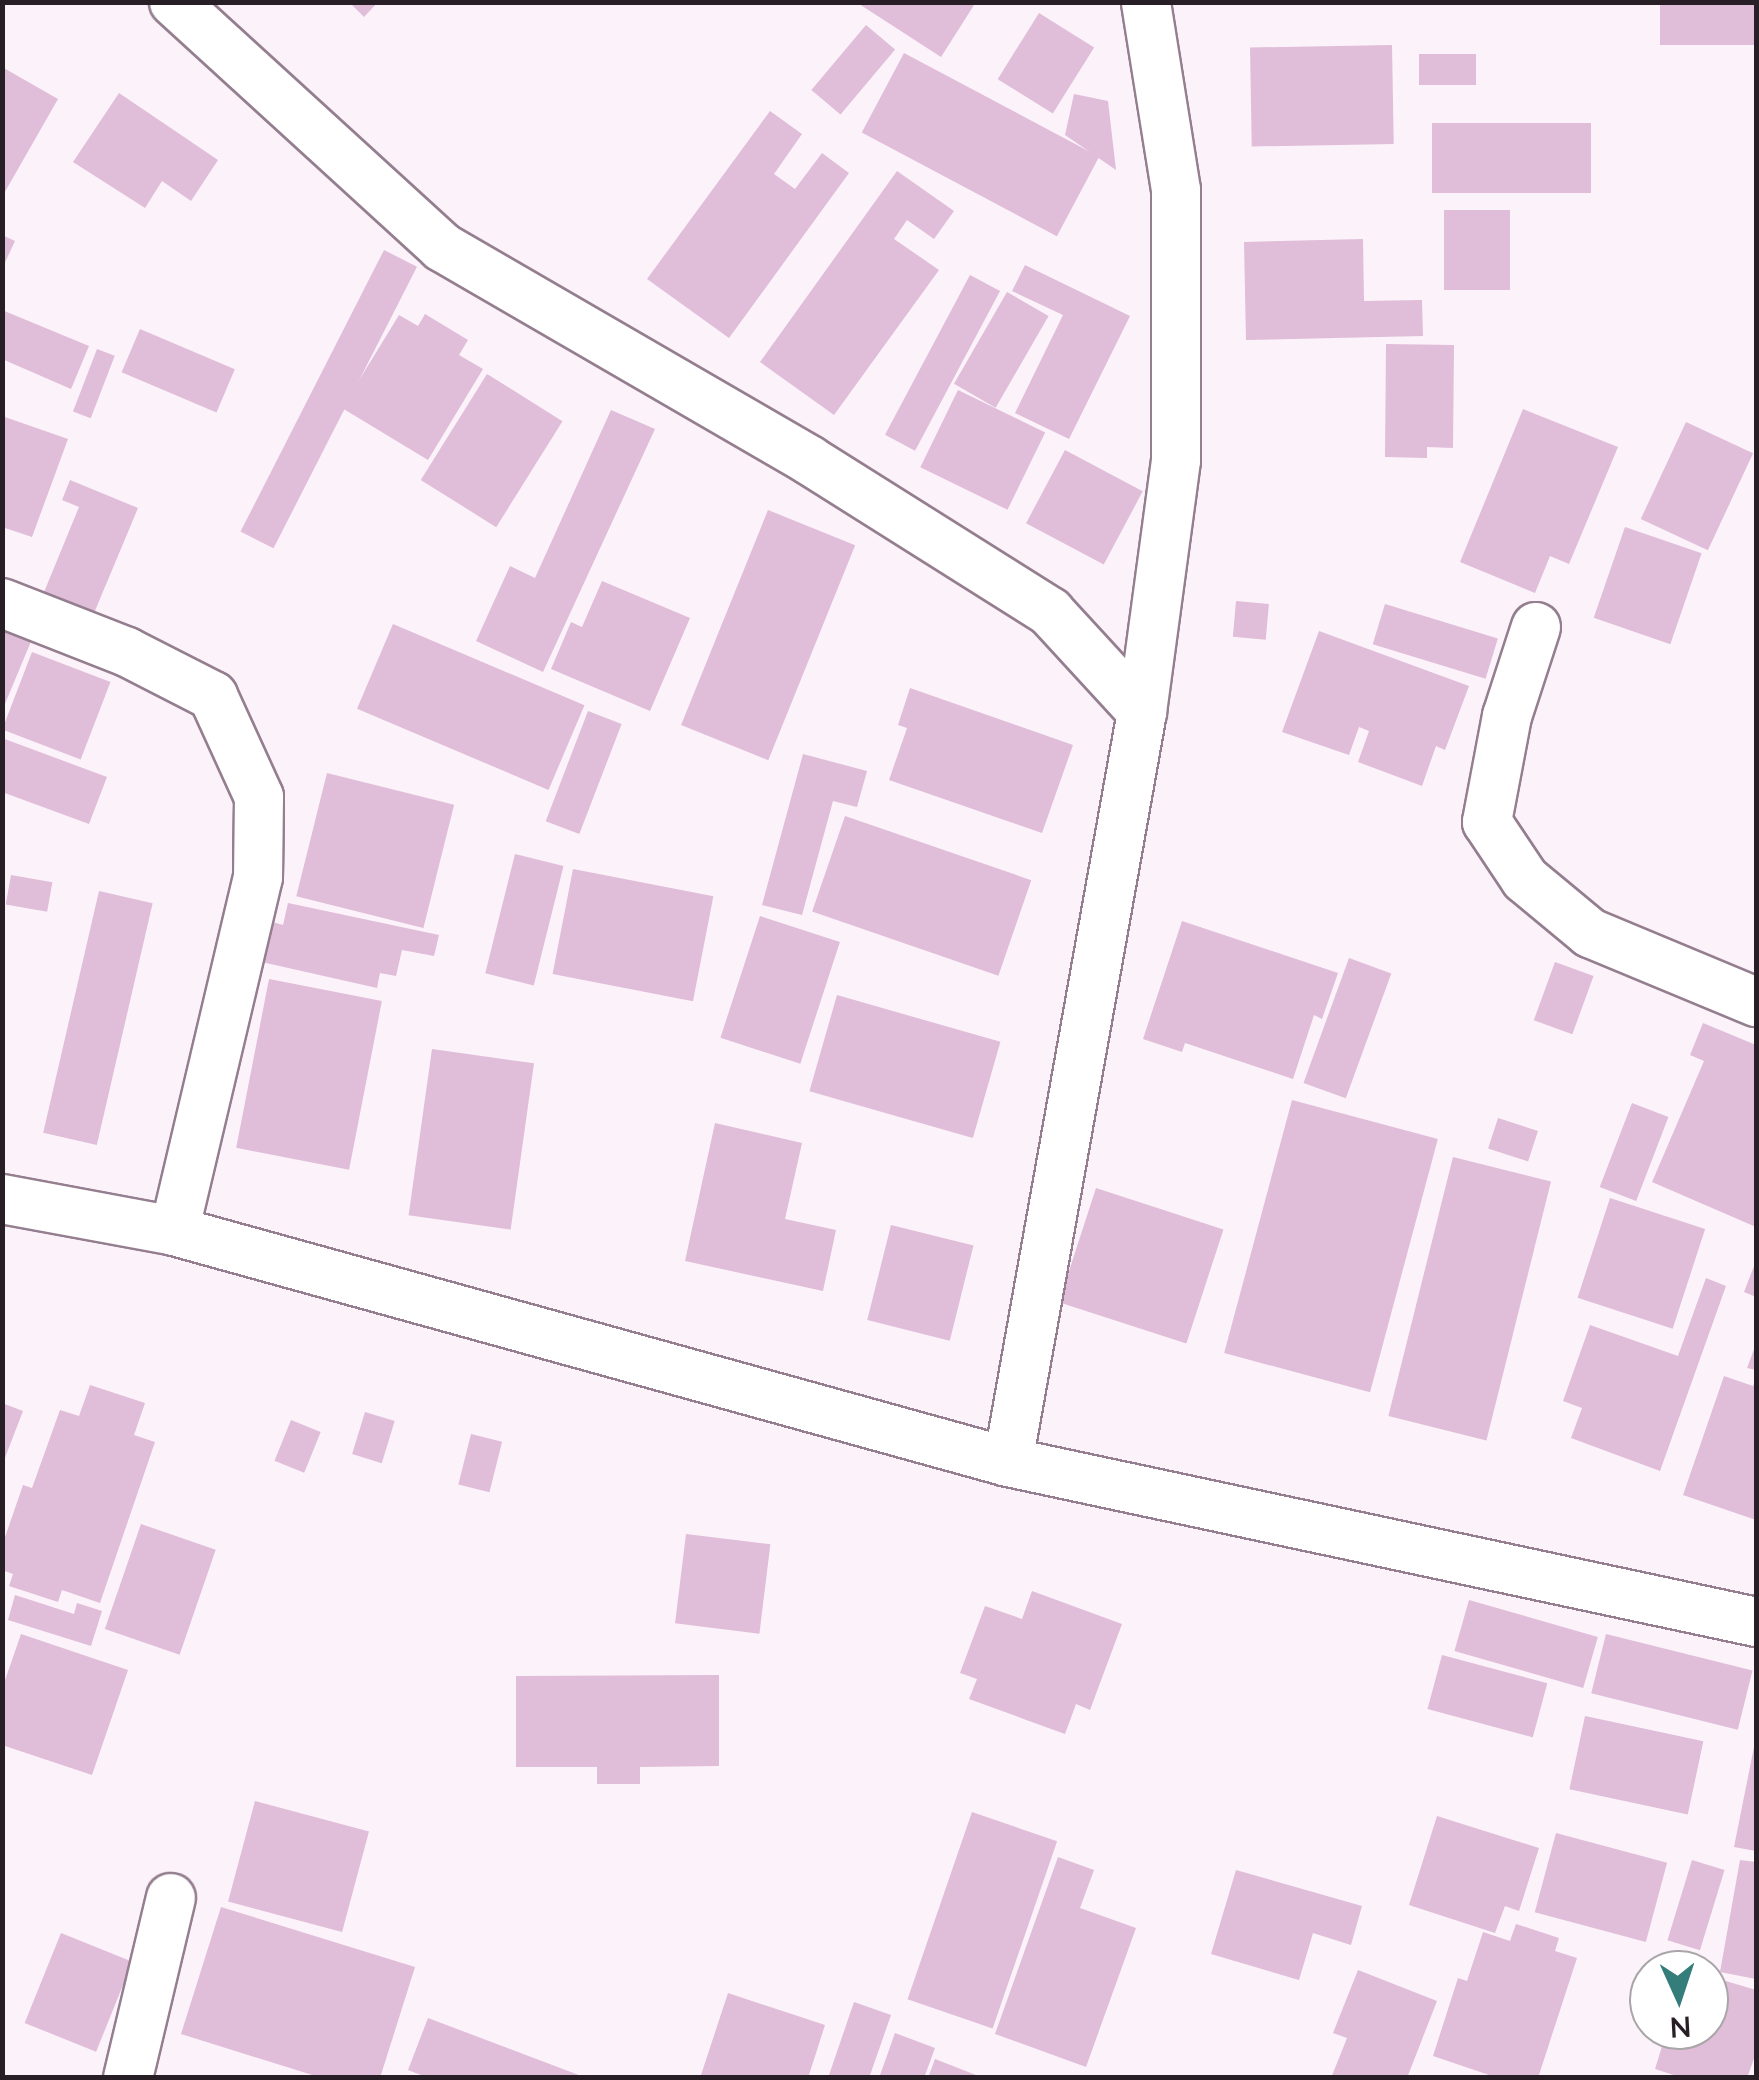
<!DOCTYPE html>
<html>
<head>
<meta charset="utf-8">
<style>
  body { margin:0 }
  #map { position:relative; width:1759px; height:2080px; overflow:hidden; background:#fcf2fa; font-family:Lato,sans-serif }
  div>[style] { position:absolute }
  .building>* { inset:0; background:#e0bdd8; transform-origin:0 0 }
  .roads { filter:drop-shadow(2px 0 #947e8f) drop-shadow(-2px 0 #947e8f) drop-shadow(0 2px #947e8f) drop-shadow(0 -2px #947e8f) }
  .street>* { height:48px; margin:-24px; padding:0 24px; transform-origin:24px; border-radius:24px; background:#fff }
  span { translate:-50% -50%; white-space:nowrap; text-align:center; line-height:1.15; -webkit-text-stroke:8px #fff; paint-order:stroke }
  .frame { position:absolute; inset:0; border:5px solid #281f26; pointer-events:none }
  .north { position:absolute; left:1629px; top:1950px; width:100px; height:100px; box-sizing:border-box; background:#fff; border:2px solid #a9a5a8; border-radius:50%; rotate:177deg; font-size:28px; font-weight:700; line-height:40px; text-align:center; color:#281f26 }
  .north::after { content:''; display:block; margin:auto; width:35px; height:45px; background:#347d7a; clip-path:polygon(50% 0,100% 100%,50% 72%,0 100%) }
</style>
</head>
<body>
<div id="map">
  <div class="building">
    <i style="clip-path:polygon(349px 2px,378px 2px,364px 17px)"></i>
    <i style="clip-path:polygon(856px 2px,976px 2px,941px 57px)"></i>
    <i style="left:1660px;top:2px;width:96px;height:43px"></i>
    <i style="left:1039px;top:13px;width:65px;height:78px;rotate:32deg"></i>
    <i style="left:866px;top:25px;width:38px;height:85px;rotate:40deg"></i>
    <i style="left:1392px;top:45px;width:99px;height:142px;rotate:89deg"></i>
    <i style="left:904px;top:53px;width:221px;height:90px;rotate:28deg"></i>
    <i style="left:1419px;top:54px;width:57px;height:31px"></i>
    <i style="clip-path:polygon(2px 67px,58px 99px,2px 197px)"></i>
    <i style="clip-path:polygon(119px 93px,218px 160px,191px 201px,162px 181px,145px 208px,73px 162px)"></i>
    <i style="clip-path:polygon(1074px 94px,1108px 101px,1116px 170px,1065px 135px)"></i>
    <i style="clip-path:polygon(770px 111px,802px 134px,774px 174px,795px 189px,822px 153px,849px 173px,729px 338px,647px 279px)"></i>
    <i style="left:1432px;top:123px;width:159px;height:70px"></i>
    <i style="clip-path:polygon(897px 171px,954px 211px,934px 239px,907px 220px,894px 239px,939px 270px,834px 415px,760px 362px)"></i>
    <i style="left:1444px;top:210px;width:66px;height:80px"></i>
    <i style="clip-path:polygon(2px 235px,15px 241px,2px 269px)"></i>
    <i style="clip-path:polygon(1363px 239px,1364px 301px,1422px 300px,1423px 336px,1246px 340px,1244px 242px)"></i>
    <i style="left:384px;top:250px;width:37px;height:316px;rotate:27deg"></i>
    <i style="clip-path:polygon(1025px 265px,1130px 316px,1069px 439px,1015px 413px,1063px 315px,1012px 291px)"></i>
    <i style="left:970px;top:275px;width:34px;height:181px;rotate:28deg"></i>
    <i style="left:1007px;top:292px;width:48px;height:106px;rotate:30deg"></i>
    <i style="clip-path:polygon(2px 310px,89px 346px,71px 389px,2px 359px)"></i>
    <i style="clip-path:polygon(425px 314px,468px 340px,459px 355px,483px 369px,428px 460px,342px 408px,399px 315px,418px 326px)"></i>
    <i style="left:140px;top:329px;width:103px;height:47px;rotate:23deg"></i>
    <i style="clip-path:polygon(1386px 344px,1454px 345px,1453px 448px,1427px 447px,1427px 458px,1385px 457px)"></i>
    <i style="left:97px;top:349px;width:19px;height:67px;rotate:21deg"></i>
    <i style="left:487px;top:374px;width:89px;height:125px;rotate:32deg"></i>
    <i style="left:958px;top:390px;width:97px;height:86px;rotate:26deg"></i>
    <i style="clip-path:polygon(1523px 409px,1618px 447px,1569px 564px,1550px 556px,1535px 593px,1460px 562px)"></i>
    <i style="clip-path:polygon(611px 410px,655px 429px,543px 672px,476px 641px,510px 566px,535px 578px)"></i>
    <i style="clip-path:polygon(2px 416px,68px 439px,32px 537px,2px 527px)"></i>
    <i style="left:1686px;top:422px;width:74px;height:107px;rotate:25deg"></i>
    <i style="left:1065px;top:450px;width:88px;height:83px;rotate:28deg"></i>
    <i style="clip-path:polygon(70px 480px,138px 508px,92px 618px,42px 597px,79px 507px,62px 500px)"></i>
    <i style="left:768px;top:510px;width:94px;height:232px;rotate:22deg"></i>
    <i style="left:1625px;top:527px;width:81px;height:96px;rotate:19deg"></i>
    <i style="clip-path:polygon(602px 581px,690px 618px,650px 711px,551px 669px,571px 622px,582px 627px)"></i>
    <i style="left:1236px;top:601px;width:33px;height:36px;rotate:5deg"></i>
    <i style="left:1385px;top:604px;width:118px;height:42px;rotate:17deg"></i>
    <i style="left:393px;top:624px;width:208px;height:92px;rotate:23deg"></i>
    <i style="clip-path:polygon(2px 628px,32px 639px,2px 711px)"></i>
    <i style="clip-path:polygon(1319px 631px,1469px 686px,1445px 750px,1436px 746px,1422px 786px,1358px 762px,1369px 731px,1359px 727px,1349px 755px,1282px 732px)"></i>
    <i style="left:32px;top:652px;width:84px;height:83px;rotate:21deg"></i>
    <i style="clip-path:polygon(910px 688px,1073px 745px,1042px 833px,889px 780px,907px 728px,898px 725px)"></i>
    <i style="left:588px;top:711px;width:36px;height:118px;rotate:21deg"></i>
    <i style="clip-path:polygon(2px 738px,107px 777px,89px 824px,2px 792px)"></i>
    <i style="clip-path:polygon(803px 754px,867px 771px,857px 807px,833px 801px,802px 915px,762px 905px)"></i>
    <i style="left:327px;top:773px;width:131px;height:127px;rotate:14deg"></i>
    <i style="left:845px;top:816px;width:197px;height:101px;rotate:19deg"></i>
    <i style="left:515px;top:854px;width:50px;height:123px;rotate:14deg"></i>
    <i style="left:573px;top:869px;width:143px;height:107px;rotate:11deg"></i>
    <i style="left:11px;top:875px;width:42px;height:30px;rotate:10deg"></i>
    <i style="left:99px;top:891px;width:55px;height:248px;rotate:13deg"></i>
    <i style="clip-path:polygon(288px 903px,439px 935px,434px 956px,402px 950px,396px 976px,380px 973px,377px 988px,253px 960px,262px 919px,283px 925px)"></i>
    <i style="left:760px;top:916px;width:84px;height:128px;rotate:18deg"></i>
    <i style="clip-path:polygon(1182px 921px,1338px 973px,1322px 1019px,1314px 1015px,1293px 1079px,1185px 1043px,1182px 1052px,1143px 1039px)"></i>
    <i style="left:1349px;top:958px;width:45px;height:133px;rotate:20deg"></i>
    <i style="left:1555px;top:962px;width:41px;height:62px;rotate:20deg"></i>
    <i style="left:269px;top:979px;width:115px;height:172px;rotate:11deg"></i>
    <i style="left:837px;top:995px;width:170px;height:100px;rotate:16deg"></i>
    <i style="clip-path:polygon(1703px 1023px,1756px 1045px,1756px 1227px,1652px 1182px,1704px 1061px,1690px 1055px)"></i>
    <i style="left:432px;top:1049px;width:103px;height:168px;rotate:8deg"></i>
    <i style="left:1292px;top:1100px;width:151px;height:262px;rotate:15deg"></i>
    <i style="left:1632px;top:1103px;width:39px;height:90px;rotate:21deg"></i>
    <i style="left:1498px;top:1118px;width:42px;height:32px;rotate:18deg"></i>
    <i style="clip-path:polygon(715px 1123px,802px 1143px,785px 1219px,836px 1230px,823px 1291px,685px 1261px)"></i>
    <i style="left:1453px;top:1157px;width:101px;height:267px;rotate:14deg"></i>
    <i style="left:1096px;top:1188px;width:134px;height:120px;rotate:18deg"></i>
    <i style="left:1610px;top:1198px;width:100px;height:105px;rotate:18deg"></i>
    <i style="left:891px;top:1225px;width:85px;height:98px;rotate:14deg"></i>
    <i style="clip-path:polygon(1756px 1261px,1756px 1297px,1744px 1292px)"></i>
    <i style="clip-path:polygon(1706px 1278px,1726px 1286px,1660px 1471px,1571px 1438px,1582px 1408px,1563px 1401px,1590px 1325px,1678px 1356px)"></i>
    <i style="clip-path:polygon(1756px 1344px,1756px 1370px,1747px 1368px)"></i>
    <i style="clip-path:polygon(1724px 1376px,1753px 1386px,1756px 1378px,1756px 1520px,1683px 1495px)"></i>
    <i style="clip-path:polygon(90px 1385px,145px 1403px,134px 1435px,155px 1442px,100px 1603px,62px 1590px,58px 1602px,9px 1586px,13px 1574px,2px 1570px,2px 1546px,23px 1485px,32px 1488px,60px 1410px,79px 1416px)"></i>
    <i style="clip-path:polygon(2px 1403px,23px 1411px,3px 1463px,2px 1463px)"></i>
    <i style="left:365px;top:1412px;width:31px;height:44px;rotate:17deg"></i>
    <i style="left:291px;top:1420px;width:32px;height:44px;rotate:22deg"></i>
    <i style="left:471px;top:1434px;width:32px;height:52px;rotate:14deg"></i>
    <i style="left:141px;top:1524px;width:79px;height:111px;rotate:19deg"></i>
    <i style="left:686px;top:1534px;width:85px;height:90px;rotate:7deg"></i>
    <i style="clip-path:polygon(1032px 1591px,1122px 1624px,1090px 1710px,1076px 1704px,1065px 1734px,969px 1699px,977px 1679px,960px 1673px,985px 1606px,1022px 1619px)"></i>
    <i style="clip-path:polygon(15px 1595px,74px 1614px,77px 1603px,102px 1611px,91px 1646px,8px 1620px)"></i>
    <i style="left:1469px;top:1600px;width:134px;height:53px;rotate:16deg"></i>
    <i style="clip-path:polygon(21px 1634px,128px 1670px,92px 1775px,2px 1745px,2px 1689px)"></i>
    <i style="left:1606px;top:1634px;width:151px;height:61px;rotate:14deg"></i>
    <i style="left:1442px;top:1655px;width:109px;height:56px;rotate:15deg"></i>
    <i style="clip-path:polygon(719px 1675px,719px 1766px,640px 1767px,640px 1784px,597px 1784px,597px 1767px,516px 1767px,516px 1676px)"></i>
    <i style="left:1585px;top:1716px;width:121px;height:75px;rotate:12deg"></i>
    <i style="clip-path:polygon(1755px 1742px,1756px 1743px,1756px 1851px,1734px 1847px)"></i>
    <i style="left:255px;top:1801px;width:118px;height:104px;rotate:15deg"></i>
    <i style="left:972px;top:1812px;width:90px;height:198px;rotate:19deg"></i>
    <i style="clip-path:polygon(1437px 1816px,1539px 1848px,1519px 1911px,1505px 1906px,1495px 1933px,1409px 1905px)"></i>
    <i style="left:1556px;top:1833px;width:115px;height:82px;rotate:15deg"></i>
    <i style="clip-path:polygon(1058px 1857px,1094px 1870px,1080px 1908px,1136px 1928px,1086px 2067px,995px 2034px)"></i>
    <i style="left:1692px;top:1860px;width:34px;height:84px;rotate:17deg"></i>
    <i style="clip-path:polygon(1740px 1860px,1756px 1862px,1756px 1979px,1720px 1972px)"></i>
    <i style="clip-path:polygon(1236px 1870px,1362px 1906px,1351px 1945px,1313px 1933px,1299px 1980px,1211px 1954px)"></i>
    <i style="clip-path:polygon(221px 1907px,415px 1967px,380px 2078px,322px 2078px,181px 2034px)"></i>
    <i style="clip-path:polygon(1516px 1924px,1559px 1938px,1555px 1951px,1577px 1958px,1538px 2078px,1498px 2078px,1433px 2056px,1458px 1978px,1467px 1981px,1483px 1932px,1510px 1941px)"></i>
    <i style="left:61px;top:1933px;width:77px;height:97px;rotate:22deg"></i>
    <i style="clip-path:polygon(1358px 1970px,1437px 2001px,1407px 2078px,1331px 2078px,1347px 2038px,1333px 2033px)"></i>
    <i style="clip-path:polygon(1709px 1976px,1756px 1990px,1756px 2053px,1747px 2078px,1683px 2078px,1655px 2069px,1667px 2030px,1709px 2030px)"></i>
    <i style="clip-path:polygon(728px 1993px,825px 2025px,808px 2078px,700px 2078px)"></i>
    <i style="clip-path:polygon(854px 2002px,891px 2015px,869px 2078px,828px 2078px)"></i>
    <i style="clip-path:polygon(428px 2018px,584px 2077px,584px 2078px,429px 2078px,408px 2070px)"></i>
    <i style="clip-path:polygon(895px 2033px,935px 2048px,924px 2078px,879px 2078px)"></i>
    <i style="clip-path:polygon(935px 2059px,981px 2077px,981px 2078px,928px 2078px)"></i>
  </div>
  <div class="roads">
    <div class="street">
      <i style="left:174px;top:2px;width:363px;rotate:42.4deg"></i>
      <i style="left:442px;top:247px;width:424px;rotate:30.1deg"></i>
      <i style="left:809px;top:460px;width:285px;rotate:32.2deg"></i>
      <i style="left:1050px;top:612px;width:136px;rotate:47.4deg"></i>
      <i style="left:2px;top:603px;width:134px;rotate:21.4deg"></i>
      <i style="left:127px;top:652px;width:97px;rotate:27.1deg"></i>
      <i style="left:213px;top:696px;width:111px;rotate:65.5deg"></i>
      <i style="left:259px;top:797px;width:80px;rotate:90.7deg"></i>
      <i style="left:258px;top:877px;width:364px;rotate:103.3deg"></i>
      <i style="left:1536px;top:627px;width:94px;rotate:108deg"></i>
      <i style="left:1507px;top:716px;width:108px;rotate:100.7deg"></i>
      <i style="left:1487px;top:822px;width:69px;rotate:56.3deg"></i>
      <i style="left:1525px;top:879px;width:85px;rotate:39.7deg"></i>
      <i style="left:1590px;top:933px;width:180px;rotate:22.6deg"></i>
      <i style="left:2px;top:1199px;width:175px;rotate:10.5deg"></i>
      <i style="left:174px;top:1231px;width:865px;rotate:15.48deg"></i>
      <i style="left:1008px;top:1462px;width:765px;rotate:12.07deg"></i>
      <i style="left:1008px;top:1462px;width:762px;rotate:-79.87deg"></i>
      <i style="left:1142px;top:712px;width:254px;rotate:-82.3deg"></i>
      <i style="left:1176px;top:460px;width:270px;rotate:-90deg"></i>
      <i style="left:1176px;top:190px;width:190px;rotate:-99.1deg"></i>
      <i style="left:128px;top:2078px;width:185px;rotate:-76.6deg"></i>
    </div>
  </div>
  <div class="frame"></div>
  <div class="north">N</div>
</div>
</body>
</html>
